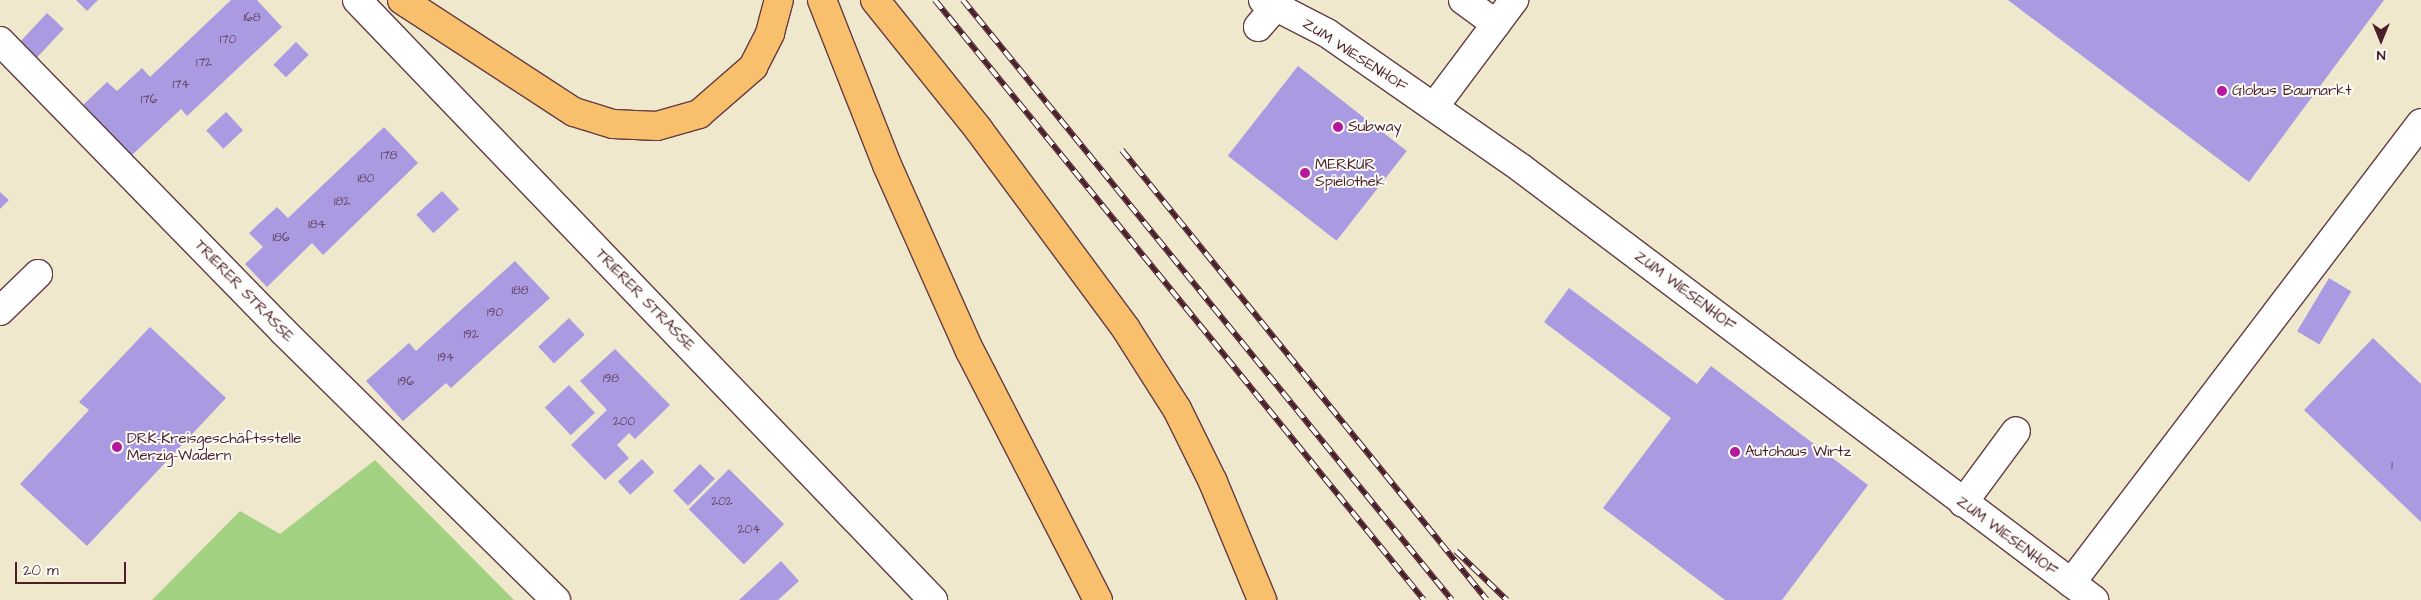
<!DOCTYPE html>
<html>
<head>
<meta charset="utf-8">
<style>
  body { margin:0 }
  #map { position:relative; width:2421px; height:600px; overflow:hidden; background:#f0e8cd; font-family:"Architects Daughter",sans-serif }
  div>[style] { position:absolute }
  .green>* { inset:0; background:#a2d281 }
  .building>* { inset:0; background:#a99ae2; transform-origin:0 0 }
  .roads { filter:drop-shadow(1px 0 #633d43) drop-shadow(-1px 0 #633d43) drop-shadow(0 1px #633d43) drop-shadow(0 -1px #633d43) }
  .minor>* { height:28px; margin:-14px; padding:0 14px; transform-origin:14px; border-radius:14px; background:#fff }
  .major>* { height:28px; margin:-14px; padding:0 14px; transform-origin:14px; border-radius:14px; background:#f8bf6c }
  .rail>* { height:5.5px; margin-top:-2.75px; transform-origin:0; background:repeating-linear-gradient(90deg,#fdfcf7 0 11px,#4a1f2b 0 22px); box-sizing:border-box; border-block:1px solid #4a1f2b }
  .dots>* { width:14px; height:14px; translate:-50% -50%; box-sizing:border-box; border:2px solid #fdfcf7; border-radius:50% }
  span { translate:-50% -50%; white-space:nowrap; text-align:center; line-height:1.15; -webkit-text-stroke:4px #fdfcf7; paint-order:stroke }
  .number-label { font-size:12px; color:#623e59 }
  .number-label span { -webkit-text-stroke-width:0 }
  .street-label { font-size:15px; color:#4a1f2b }
  .poi-label { font-size:15px; color:#4a1f2b }
  .left { translate:0 -50%; text-align:left }
  .north { position:absolute; left:2356px; top:15px; width:50px; height:50px; -webkit-text-stroke:4px #fdfcf7; paint-order:stroke; rotate:180deg; font-size:14px; font-weight:700; line-height:20px; text-align:center; color:#4a1f2b }
  .north::after { content:''; display:block; margin:auto; width:18px; height:22px; background:#4a1f2b; clip-path:polygon(50% 0,100% 100%,50% 72%,0 100%) }
  .scale { position:absolute; left:15px; top:562px; width:111px; height:22px; box-sizing:border-box; border:2px solid #4a1f2b; border-top:0; padding-left:6px; font-size:15px; line-height:18px; white-space:nowrap; color:#4a1f2b; -webkit-text-stroke:4px #fdfcf7; paint-order:stroke }
</style>
</head>
<body>
<div id="map">
  <div class="green">
    <i style="clip-path:polygon(375px 460px,514px 600px,152px 600px,240px 511px,280px 534px)"></i>
  </div>
  <div class="building">
    <i style="clip-path:polygon(76px 0,98px 0,87px 11px)"></i>
    <i style="clip-path:polygon(231px 0,257px 0,282px 27px,187px 116px,181px 109px,131px 156px,83px 105px,107px 82px,117px 91px,142px 68px,150px 77px)"></i>
    <i style="clip-path:polygon(2008px 0,2384px 0,2249px 182px)"></i>
    <i style="left:47px;top:13px;width:23px;height:40px;rotate:43deg"></i>
    <i style="left:296px;top:42px;width:18px;height:32px;rotate:45deg"></i>
    <i style="left:1298px;top:66px;width:138px;height:114px;rotate:38deg"></i>
    <i style="left:226px;top:112px;width:25px;height:27px;rotate:47deg"></i>
    <i style="clip-path:polygon(384px 127px,418px 163px,323px 255px,312px 243px,267px 287px,245px 264px,263px 247px,249px 233px,277px 207px,288px 218px)"></i>
    <i style="left:442px;top:191px;width:25px;height:35px;rotate:47deg"></i>
    <i style="clip-path:polygon(0 192px,9px 200px,0 209px)"></i>
    <i style="clip-path:polygon(515px 261px,550px 298px,451px 388px,446px 383px,403px 421px,366px 381px,409px 343px,416px 351px)"></i>
    <i style="left:2329px;top:278px;width:26px;height:62px;rotate:31deg"></i>
    <i style="clip-path:polygon(1569px 288px,1697px 384px,1711px 366px,1868px 485px,1782px 600px,1725px 600px,1603px 508px,1671px 418px,1544px 322px)"></i>
    <i style="left:569px;top:318px;width:23px;height:42px;rotate:47deg"></i>
    <i style="clip-path:polygon(150px 327px,226px 398px,87px 546px,20px 484px,89px 410px,79px 402px)"></i>
    <i style="clip-path:polygon(2373px 338px,2421px 384px,2421px 522px,2304px 410px)"></i>
    <i style="clip-path:polygon(615px 349px,670px 405px,635px 439px,629px 433px,617px 445px,629px 458px,605px 480px,571px 445px,607px 410px,580px 381px)"></i>
    <i style="left:569px;top:385px;width:38px;height:33px;rotate:47deg"></i>
    <i style="left:642px;top:459px;width:18px;height:33px;rotate:47deg"></i>
    <i style="left:700px;top:464px;width:21px;height:38px;rotate:45deg"></i>
    <i style="left:729px;top:469px;width:78px;height:57px;rotate:45deg"></i>
    <i style="clip-path:polygon(781px 561px,799px 581px,778px 600px,739px 600px)"></i>
  </div>
  <div class="roads">
    <div class="minor">
      <i style="left:357px;top:0;width:832px;rotate:46.17deg"></i>
      <i style="left:1263px;top:0;width:72px;rotate:27.3deg"></i>
      <i style="left:1327px;top:33px;width:236px;rotate:34.8deg"></i>
      <i style="left:1521px;top:168px;width:718px;rotate:37.01deg"></i>
      <i style="left:1463px;top:0;width:41px;rotate:36deg"></i>
      <i style="left:1258px;top:27px;width:28px;rotate:-49deg"></i>
      <i style="left:0;top:41px;width:407px;rotate:45.7deg"></i>
      <i style="left:284px;top:332px;width:382px;rotate:44.6deg"></i>
      <i style="left:1434px;top:107px;width:134px;rotate:-53.2deg"></i>
      <i style="left:0;top:311px;width:53px;rotate:-44.2deg"></i>
      <i style="left:1963px;top:503px;width:89px;rotate:-53.6deg"></i>
      <i style="left:2071px;top:583px;width:578px;rotate:-52.73deg"></i>
    </div>
    <div class="major">
      <i style="left:402px;top:0;width:205px;rotate:33.1deg"></i>
      <i style="left:574px;top:112px;width:41px;rotate:17.1deg"></i>
      <i style="left:613px;top:124px;width:44px;rotate:2.6deg"></i>
      <i style="left:657px;top:126px;width:44px;rotate:-15.9deg"></i>
      <i style="left:699px;top:114px;width:72px;rotate:-41deg"></i>
      <i style="left:753px;top:67px;width:38px;rotate:-63deg"></i>
      <i style="left:770px;top:33px;width:34px;rotate:-75deg"></i>
      <i style="left:822px;top:0;width:177px;rotate:68.5deg"></i>
      <i style="left:887px;top:165px;width:204px;rotate:66deg"></i>
      <i style="left:970px;top:351px;width:280px;rotate:62.8deg"></i>
      <i style="left:875px;top:0;width:166px;rotate:51.3deg"></i>
      <i style="left:979px;top:130px;width:247px;rotate:53.5deg"></i>
      <i style="left:1126px;top:329px;width:95px;rotate:57.5deg"></i>
      <i style="left:1177px;top:409px;width:81px;rotate:63.7deg"></i>
      <i style="left:1213px;top:482px;width:128px;rotate:67.4deg"></i>
    </div>
  </div>
  <div class="rail">
    <i style="left:935px;top:0;width:774px;rotate:50.82deg"></i>
    <i style="left:963px;top:0;width:774px;rotate:50.82deg"></i>
    <i style="left:1122px;top:150px;width:579px;rotate:50.95deg"></i>
    <i style="left:1456px;top:551px;width:71px;rotate:43.9deg"></i>
  </div>
  <div class="dots">
    <i style="left:2222px;top:91px;background:#b5179e"></i>
    <i style="left:1338px;top:127px;background:#b5179e"></i>
    <i style="left:1305px;top:173px;background:#b5179e"></i>
    <i style="left:117px;top:447px;background:#b5179e"></i>
    <i style="left:1735px;top:452px;background:#b5179e"></i>
  </div>
  <div class="number-label">
    <span style="left:252px;top:18px">168</span>
    <span style="left:228px;top:40px">170</span>
    <span style="left:204px;top:63px">172</span>
    <span style="left:181px;top:85px">174</span>
    <span style="left:149px;top:100px">176</span>
    <span style="left:389px;top:156px">178</span>
    <span style="left:366px;top:179px">180</span>
    <span style="left:342px;top:202px">182</span>
    <span style="left:317px;top:225px">184</span>
    <span style="left:281px;top:238px">186</span>
    <span style="left:520px;top:291px">188</span>
    <span style="left:495px;top:313px">190</span>
    <span style="left:471px;top:335px">192</span>
    <span style="left:446px;top:358px">194</span>
    <span style="left:611px;top:379px">198</span>
    <span style="left:406px;top:382px">196</span>
    <span style="left:624px;top:422px">200</span>
    <span style="left:2392px;top:466px">1</span>
    <span style="left:722px;top:502px">202</span>
    <span style="left:749px;top:530px">204</span>
  </div>
  <div class="street-label">
    <span style="left:1355px;top:55px;rotate:33deg">ZUM WIESENHOF</span>
    <span style="left:244px;top:291px;rotate:46deg">TRIERER STRASSE</span>
    <span style="left:1685px;top:291px;rotate:37deg">ZUM WIESENHOF</span>
    <span style="left:645px;top:300px;rotate:46deg">TRIERER STRASSE</span>
    <span style="left:2007px;top:536px;rotate:37deg">ZUM WIESENHOF</span>
  </div>
  <div class="poi-label">
    <span class="left" style="left:2232px;top:91px">Globus Baumarkt</span>
    <span class="left" style="left:1348px;top:127px">Subway</span>
    <span class="left" style="left:1315px;top:173px">MERKUR<br>Spielothek</span>
    <span class="left" style="left:127px;top:447px">DRK-Kreisgeschäftsstelle<br>Merzig-Wadern</span>
    <span class="left" style="left:1745px;top:452px">Autohaus Wirtz</span>
  </div>
  <div class="north">N</div>
  <div class="scale">20 m</div>
</div>
</body>
</html>
